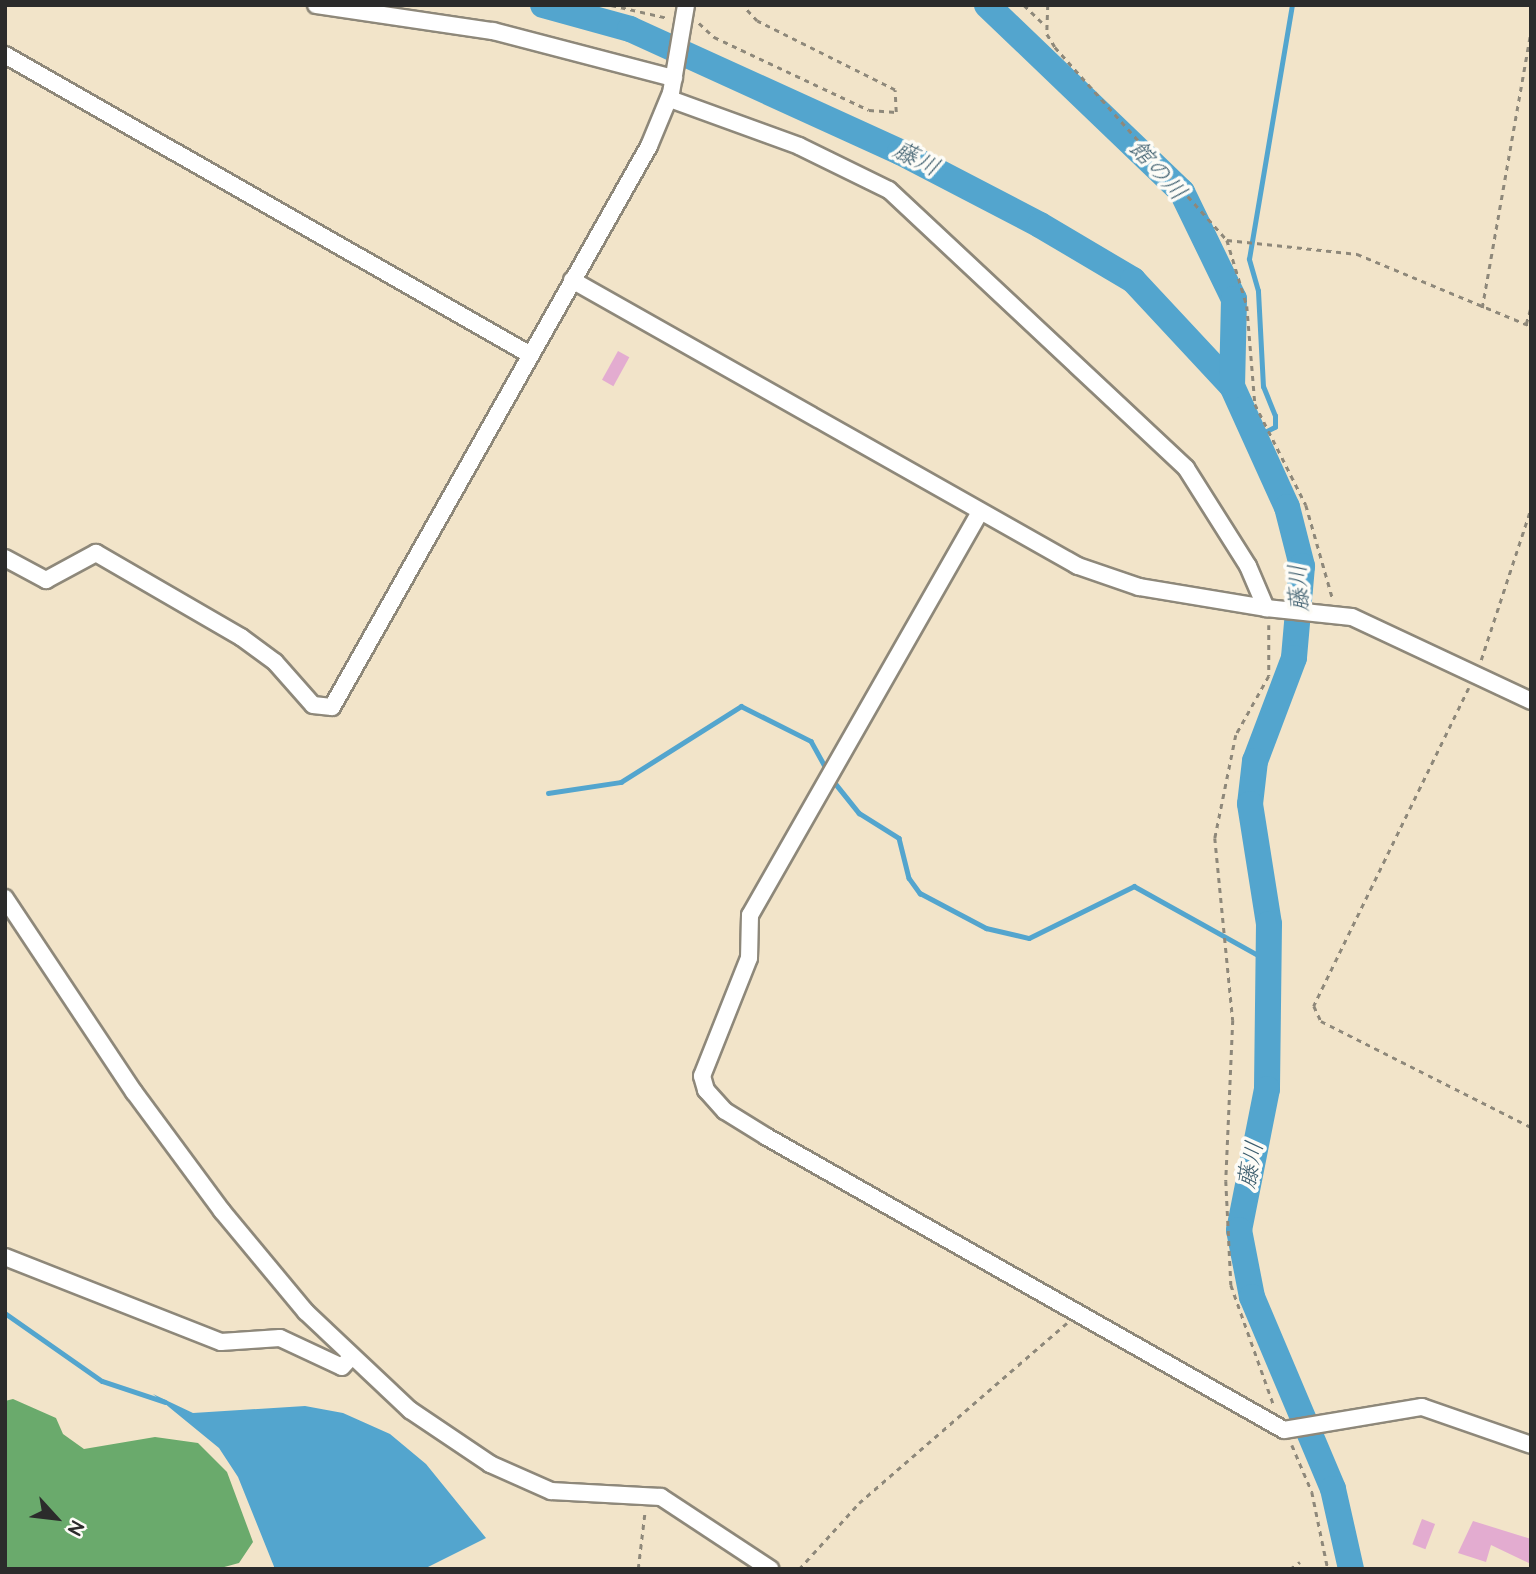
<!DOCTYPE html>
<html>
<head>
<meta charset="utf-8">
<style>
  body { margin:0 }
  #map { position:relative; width:1536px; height:1574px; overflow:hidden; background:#f2e4c9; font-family:"Architects Daughter","Klee One",sans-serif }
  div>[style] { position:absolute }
  .forest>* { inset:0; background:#6aaa6c }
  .water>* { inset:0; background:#53a5ce }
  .stream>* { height:4.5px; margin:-2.25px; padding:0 2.25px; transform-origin:2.25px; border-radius:2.25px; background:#53a5ce }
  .river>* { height:26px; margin:-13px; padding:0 13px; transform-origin:13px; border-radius:13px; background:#53a5ce }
  .building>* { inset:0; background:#e3acd0; transform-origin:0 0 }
  .path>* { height:2.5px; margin-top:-1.25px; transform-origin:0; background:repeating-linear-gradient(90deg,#8e887a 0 5px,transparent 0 10px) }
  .roads { filter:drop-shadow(2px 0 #8e887a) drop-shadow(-2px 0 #8e887a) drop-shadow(0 2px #8e887a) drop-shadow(0 -2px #8e887a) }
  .minor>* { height:16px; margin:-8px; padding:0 8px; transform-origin:8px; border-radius:8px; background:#fff }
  span { translate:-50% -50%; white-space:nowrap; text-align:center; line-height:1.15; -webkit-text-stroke:7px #fdfcf7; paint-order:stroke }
  .water-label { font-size:24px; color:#3b5c6c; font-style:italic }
  .frame { position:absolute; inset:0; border:7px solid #2b2b2b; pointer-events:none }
  .north { position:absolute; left:21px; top:1483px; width:70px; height:70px; -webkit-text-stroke:5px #fdfcf7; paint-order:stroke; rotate:117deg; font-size:19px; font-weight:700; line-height:28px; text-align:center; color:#2b2b2b }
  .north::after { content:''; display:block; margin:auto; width:24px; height:32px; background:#2b2b2b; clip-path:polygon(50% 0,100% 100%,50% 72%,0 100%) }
</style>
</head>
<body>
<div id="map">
  <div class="forest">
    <i style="clip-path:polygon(13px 1399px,56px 1418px,63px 1434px,84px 1449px,155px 1437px,198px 1443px,227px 1472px,253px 1542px,239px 1563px,217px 1569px,5px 1569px,5px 1401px)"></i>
  </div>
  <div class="water">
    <i style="clip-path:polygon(153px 1394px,193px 1413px,305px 1406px,343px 1413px,390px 1434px,426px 1464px,486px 1538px,424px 1569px,275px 1569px,238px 1477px,219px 1448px)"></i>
  </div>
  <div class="stream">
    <i style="left:1255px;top:437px;width:22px;rotate:-27deg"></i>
    <i style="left:1275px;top:427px;width:11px;rotate:-90deg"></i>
    <i style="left:1275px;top:416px;width:31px;rotate:-112deg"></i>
    <i style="left:1263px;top:387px;width:96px;rotate:-93deg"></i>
    <i style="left:1258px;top:291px;width:33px;rotate:-106deg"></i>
    <i style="left:1249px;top:259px;width:258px;rotate:-80.4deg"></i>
    <i style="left:831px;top:778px;width:45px;rotate:51.3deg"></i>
    <i style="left:859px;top:813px;width:47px;rotate:32deg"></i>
    <i style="left:899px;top:838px;width:41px;rotate:76deg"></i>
    <i style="left:909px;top:878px;width:19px;rotate:54deg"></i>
    <i style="left:920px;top:893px;width:75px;rotate:27.9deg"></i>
    <i style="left:986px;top:928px;width:44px;rotate:13.1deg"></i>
    <i style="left:1029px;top:938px;width:117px;rotate:-26.3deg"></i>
    <i style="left:1134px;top:886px;width:154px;rotate:29.1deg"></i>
    <i style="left:548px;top:793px;width:74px;rotate:-8.6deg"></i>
    <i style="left:621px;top:782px;width:142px;rotate:-32.3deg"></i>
    <i style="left:741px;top:706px;width:78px;rotate:26.6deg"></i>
    <i style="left:811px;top:741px;width:33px;rotate:61deg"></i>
    <i style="left:5px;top:1313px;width:118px;rotate:35deg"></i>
    <i style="left:102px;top:1381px;width:66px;rotate:18.4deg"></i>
  </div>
  <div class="river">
    <i style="left:543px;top:5px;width:90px;rotate:15.4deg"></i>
    <i style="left:630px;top:29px;width:297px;rotate:24.5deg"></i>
    <i style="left:900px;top:152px;width:158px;rotate:27.5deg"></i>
    <i style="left:1040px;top:225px;width:108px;rotate:30.6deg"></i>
    <i style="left:1133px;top:280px;width:145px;rotate:47deg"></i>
    <i style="left:1232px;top:386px;width:133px;rotate:65.6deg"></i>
    <i style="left:1287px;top:507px;width:61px;rotate:75.7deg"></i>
    <i style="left:1302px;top:566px;width:92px;rotate:95deg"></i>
    <i style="left:1294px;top:658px;width:110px;rotate:110.7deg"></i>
    <i style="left:1255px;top:761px;width:43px;rotate:96.6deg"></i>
    <i style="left:1250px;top:804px;width:121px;rotate:81deg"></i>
    <i style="left:1269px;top:924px;width:165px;rotate:90.7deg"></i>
    <i style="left:1267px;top:1089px;width:144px;rotate:101.2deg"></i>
    <i style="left:1239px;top:1230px;width:68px;rotate:79deg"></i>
    <i style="left:1252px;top:1297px;width:208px;rotate:67.1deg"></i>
    <i style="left:1333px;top:1489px;width:82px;rotate:77.3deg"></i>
    <i style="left:987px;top:5px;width:270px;rotate:43.8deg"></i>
    <i style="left:1182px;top:192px;width:119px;rotate:64.1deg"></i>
    <i style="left:1234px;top:299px;width:87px;rotate:91.3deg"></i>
  </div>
  <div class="building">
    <i style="left:618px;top:351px;width:13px;height:33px;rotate:29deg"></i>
    <i style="left:1422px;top:1519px;width:14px;height:27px;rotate:21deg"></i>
    <i style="clip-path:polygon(1473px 1521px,1531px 1539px,1531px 1564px,1491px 1545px,1486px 1562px,1458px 1553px)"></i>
  </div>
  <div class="path">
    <i style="left:611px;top:5px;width:58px;rotate:12.8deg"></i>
    <i style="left:1024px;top:5px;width:30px;rotate:44deg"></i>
    <i style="left:1048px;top:5px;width:29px;rotate:92deg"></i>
    <i style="left:1047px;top:34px;width:15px;rotate:58deg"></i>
    <i style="left:1055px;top:47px;width:259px;rotate:48.3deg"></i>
    <i style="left:1227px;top:240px;width:69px;rotate:73.1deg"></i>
    <i style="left:1247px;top:306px;width:98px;rotate:85.3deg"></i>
    <i style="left:1255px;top:404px;width:113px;rotate:63.2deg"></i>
    <i style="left:1306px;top:505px;width:99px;rotate:74.1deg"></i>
    <i style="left:699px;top:23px;width:21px;rotate:43deg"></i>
    <i style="left:714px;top:37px;width:171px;rotate:25.2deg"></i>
    <i style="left:869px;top:110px;width:27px;rotate:4deg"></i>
    <i style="left:896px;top:112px;width:22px;rotate:-93deg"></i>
    <i style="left:895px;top:90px;width:154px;rotate:-153.4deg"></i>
    <i style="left:757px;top:21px;width:22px;rotate:-133deg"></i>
    <i style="left:1227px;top:240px;width:131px;rotate:6.1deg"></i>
    <i style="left:1357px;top:254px;width:188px;rotate:22.5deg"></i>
    <i style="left:1482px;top:308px;width:282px;rotate:-80deg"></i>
    <i style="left:1526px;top:324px;width:18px;rotate:-74deg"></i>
    <i style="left:1269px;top:625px;width:51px;rotate:90deg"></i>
    <i style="left:1269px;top:676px;width:68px;rotate:119.2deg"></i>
    <i style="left:1236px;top:735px;width:105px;rotate:101.5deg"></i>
    <i style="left:1215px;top:838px;width:183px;rotate:84.4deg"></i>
    <i style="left:1233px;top:1020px;width:161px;rotate:92.5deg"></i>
    <i style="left:1226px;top:1181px;width:104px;rotate:87.2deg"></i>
    <i style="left:1231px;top:1285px;width:128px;rotate:70.4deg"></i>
    <i style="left:1481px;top:660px;width:160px;rotate:-71.8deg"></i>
    <i style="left:1469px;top:688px;width:354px;rotate:116deg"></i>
    <i style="left:1314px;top:1006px;width:17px;rotate:65deg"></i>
    <i style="left:1321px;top:1021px;width:235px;rotate:26.8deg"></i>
    <i style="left:1292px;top:1445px;width:51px;rotate:66.9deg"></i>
    <i style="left:1312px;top:1492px;width:79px;rotate:78.3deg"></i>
    <i style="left:638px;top:1569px;width:59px;rotate:-83.2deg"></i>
    <i style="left:799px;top:1569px;width:89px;rotate:-47.7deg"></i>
    <i style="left:859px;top:1503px;width:275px;rotate:-40.9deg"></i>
    <i style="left:1290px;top:1569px;width:12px;rotate:-35deg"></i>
  </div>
  <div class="roads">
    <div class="minor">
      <i style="left:316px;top:5px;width:179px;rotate:8.4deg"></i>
      <i style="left:493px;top:31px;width:187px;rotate:14.6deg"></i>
      <i style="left:5px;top:55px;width:603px;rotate:29.71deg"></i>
      <i style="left:670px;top:99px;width:137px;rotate:20deg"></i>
      <i style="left:799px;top:146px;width:100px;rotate:26.1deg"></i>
      <i style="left:889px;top:190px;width:407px;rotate:43.1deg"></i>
      <i style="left:1186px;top:468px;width:116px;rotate:57.7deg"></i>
      <i style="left:1248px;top:566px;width:46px;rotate:66.8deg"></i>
      <i style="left:1266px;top:608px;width:86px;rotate:6deg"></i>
      <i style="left:1352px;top:617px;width:198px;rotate:25.1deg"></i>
      <i style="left:572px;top:280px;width:581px;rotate:29.48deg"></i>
      <i style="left:1078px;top:566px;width:65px;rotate:19deg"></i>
      <i style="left:1139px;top:587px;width:129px;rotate:9.4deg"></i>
      <i style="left:980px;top:512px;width:464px;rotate:119.7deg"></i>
      <i style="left:750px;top:915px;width:43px;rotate:91.3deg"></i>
      <i style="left:749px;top:958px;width:127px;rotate:111.7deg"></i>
      <i style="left:702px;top:1076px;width:15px;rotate:74deg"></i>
      <i style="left:706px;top:1090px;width:28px;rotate:48deg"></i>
      <i style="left:725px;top:1111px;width:49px;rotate:31.8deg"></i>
      <i style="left:767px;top:1137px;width:594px;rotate:29.54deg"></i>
      <i style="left:1284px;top:1430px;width:140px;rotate:-9.5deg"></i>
      <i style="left:1422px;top:1407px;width:115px;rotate:19.2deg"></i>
      <i style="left:5px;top:558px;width:47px;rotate:28.2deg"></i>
      <i style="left:46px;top:580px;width:57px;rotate:-28.4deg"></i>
      <i style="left:96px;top:553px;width:168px;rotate:30.1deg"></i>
      <i style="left:241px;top:637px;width:42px;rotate:36.3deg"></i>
      <i style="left:275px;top:662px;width:57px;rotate:48.5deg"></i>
      <i style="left:313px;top:705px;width:19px;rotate:6deg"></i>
      <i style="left:332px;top:707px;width:644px;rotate:-60.53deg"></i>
      <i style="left:649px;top:146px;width:57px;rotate:-67.5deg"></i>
      <i style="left:671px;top:93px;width:89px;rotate:-80.3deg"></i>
      <i style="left:5px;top:898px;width:233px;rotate:56.4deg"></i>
      <i style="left:134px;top:1092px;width:148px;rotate:53.5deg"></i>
      <i style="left:222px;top:1211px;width:131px;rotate:50.3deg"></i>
      <i style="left:306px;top:1312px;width:143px;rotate:43.3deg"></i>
      <i style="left:410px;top:1410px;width:97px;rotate:34deg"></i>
      <i style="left:490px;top:1464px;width:67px;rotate:23.9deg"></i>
      <i style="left:551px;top:1491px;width:110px;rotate:3.1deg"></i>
      <i style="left:661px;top:1497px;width:131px;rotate:33.4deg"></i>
      <i style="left:5px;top:1257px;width:232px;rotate:21.5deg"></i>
      <i style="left:221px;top:1342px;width:59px;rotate:-3.9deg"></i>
      <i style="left:280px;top:1338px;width:68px;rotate:25.1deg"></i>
      <i style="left:342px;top:1367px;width:13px;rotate:-48deg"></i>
    </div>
  </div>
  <div class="water-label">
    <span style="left:916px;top:160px;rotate:27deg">藤川</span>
    <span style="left:1157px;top:171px;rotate:48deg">館の川</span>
    <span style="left:1300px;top:588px;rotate:-93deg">藤川</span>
    <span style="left:1252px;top:1165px;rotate:-79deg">藤川</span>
  </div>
  <div class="frame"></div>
  <div class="north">N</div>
</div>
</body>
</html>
